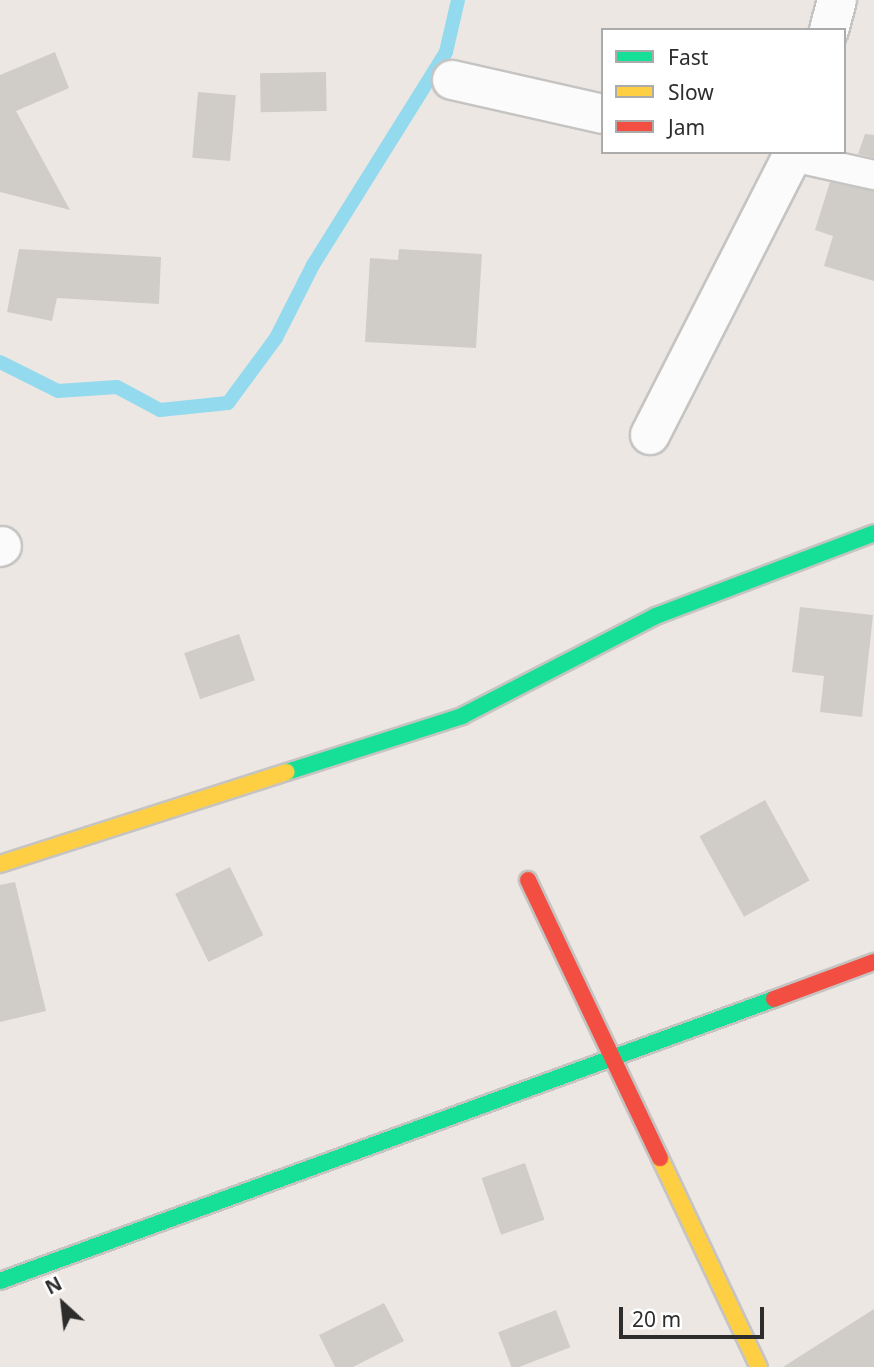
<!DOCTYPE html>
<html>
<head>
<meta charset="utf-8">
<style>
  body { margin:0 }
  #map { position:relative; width:874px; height:1367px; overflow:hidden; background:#ece7e2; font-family:"Noto Sans",sans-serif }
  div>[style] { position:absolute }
  .stream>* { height:14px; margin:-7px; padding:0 7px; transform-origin:7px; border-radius:7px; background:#94daef }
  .building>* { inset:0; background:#d0cdc9; transform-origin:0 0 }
  .roads { filter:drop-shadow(2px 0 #c5c4c3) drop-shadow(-2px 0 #c5c4c3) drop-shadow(0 2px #c5c4c3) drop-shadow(0 -2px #c5c4c3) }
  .lane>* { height:28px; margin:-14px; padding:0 14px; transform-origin:14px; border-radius:14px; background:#fcfbfb }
  .street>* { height:38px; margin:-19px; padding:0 19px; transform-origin:19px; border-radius:19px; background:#fcfbfb }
  .fast>* { height:16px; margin:-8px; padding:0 8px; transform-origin:8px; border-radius:8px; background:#16e098 }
  .slow>* { height:16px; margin:-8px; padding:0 8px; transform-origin:8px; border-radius:8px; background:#ffcf43 }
  .jam>* { height:16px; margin:-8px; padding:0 8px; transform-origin:8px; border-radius:8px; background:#f24e42 }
  span { translate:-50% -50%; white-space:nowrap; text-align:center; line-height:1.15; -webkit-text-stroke:6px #fff; paint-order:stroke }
  .legend { position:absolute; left:601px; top:28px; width:245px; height:126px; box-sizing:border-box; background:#fff; border:2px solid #ababab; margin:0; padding:9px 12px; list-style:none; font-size:21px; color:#2d2d2d }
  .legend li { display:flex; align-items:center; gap:14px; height:35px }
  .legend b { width:35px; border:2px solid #ababab }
  .north { position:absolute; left:28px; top:1269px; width:70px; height:70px; -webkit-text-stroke:5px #fff; paint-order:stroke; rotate:333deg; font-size:19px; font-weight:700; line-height:28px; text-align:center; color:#2d2d2d }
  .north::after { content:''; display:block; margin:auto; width:24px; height:32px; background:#2d2d2d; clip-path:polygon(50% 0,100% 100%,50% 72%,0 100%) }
  .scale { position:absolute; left:619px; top:1307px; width:145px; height:32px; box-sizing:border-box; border:4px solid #2d2d2d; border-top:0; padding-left:9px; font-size:21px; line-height:24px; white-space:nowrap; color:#2d2d2d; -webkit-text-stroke:5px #fff; paint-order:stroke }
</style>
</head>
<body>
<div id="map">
  <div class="stream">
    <i style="left:0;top:362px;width:65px;rotate:26.6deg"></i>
    <i style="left:58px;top:391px;width:59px;rotate:-3.9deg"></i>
    <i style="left:117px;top:387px;width:49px;rotate:28.1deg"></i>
    <i style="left:160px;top:410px;width:68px;rotate:-5.9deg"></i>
    <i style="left:228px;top:403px;width:81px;rotate:-53.6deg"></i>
    <i style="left:276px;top:338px;width:82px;rotate:-63.1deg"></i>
    <i style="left:313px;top:265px;width:251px;rotate:-58deg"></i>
    <i style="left:446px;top:52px;width:53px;rotate:-77deg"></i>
  </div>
  <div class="building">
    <i style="clip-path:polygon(55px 52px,69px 88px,16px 111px,70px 210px,0 192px,0 75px)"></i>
    <i style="left:326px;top:72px;width:39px;height:66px;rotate:89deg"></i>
    <i style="left:198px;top:92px;width:38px;height:66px;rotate:5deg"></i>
    <i style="clip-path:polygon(865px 134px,874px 135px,874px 158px,858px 154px)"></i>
    <i style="clip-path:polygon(830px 182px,874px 191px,874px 281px,824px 266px,833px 236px,815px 230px)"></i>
    <i style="clip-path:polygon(19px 249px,161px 257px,159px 304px,57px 298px,52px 321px,7px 312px)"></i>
    <i style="clip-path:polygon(399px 249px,482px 254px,476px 348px,365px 342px,370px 258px,398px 260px)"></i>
    <i style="clip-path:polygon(800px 607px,873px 615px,862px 717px,820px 712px,824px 676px,792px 672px)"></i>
    <i style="left:239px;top:634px;width:49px;height:58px;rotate:71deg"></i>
    <i style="left:765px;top:800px;width:92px;height:75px;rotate:61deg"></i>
    <i style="left:230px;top:867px;width:76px;height:61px;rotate:64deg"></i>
    <i style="clip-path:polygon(15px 882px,46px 1011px,0 1022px,0 885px)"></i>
    <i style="left:525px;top:1163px;width:60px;height:46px;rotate:71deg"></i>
    <i style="clip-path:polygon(384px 1303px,404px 1341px,353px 1367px,335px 1367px,319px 1335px)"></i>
    <i style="clip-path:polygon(874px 1309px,874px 1367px,783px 1367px)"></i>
    <i style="left:556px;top:1310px;width:40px;height:62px;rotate:69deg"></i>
  </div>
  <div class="roads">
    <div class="lane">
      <i style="left:793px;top:157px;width:83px;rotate:12.5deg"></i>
    </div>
    <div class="street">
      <i style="left:829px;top:30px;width:31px;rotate:-75deg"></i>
      <i style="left:452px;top:80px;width:155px;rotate:12.7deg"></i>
      <i style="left:650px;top:435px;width:318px;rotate:-63deg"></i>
      <i style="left:0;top:547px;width:2px;rotate:-27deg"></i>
    </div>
    <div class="fast">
      <i style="left:287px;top:772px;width:184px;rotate:-17.7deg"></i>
      <i style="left:462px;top:716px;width:218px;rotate:-27.3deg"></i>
      <i style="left:656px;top:616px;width:233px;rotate:-20.8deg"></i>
      <i style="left:0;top:1281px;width:824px;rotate:-20.02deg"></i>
    </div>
    <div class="slow">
      <i style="left:0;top:864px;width:301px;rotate:-17.8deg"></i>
      <i style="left:660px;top:1158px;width:231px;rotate:64.7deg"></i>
    </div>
    <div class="jam">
      <i style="left:528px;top:880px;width:308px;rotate:64.6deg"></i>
      <i style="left:774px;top:999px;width:107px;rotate:-20.3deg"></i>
    </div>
  </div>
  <ul class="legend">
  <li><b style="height:9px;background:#16e098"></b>Fast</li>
  <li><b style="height:9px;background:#ffcf43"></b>Slow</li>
  <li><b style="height:9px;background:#f24e42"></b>Jam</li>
  </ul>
  <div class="north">N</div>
  <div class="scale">20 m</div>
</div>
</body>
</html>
